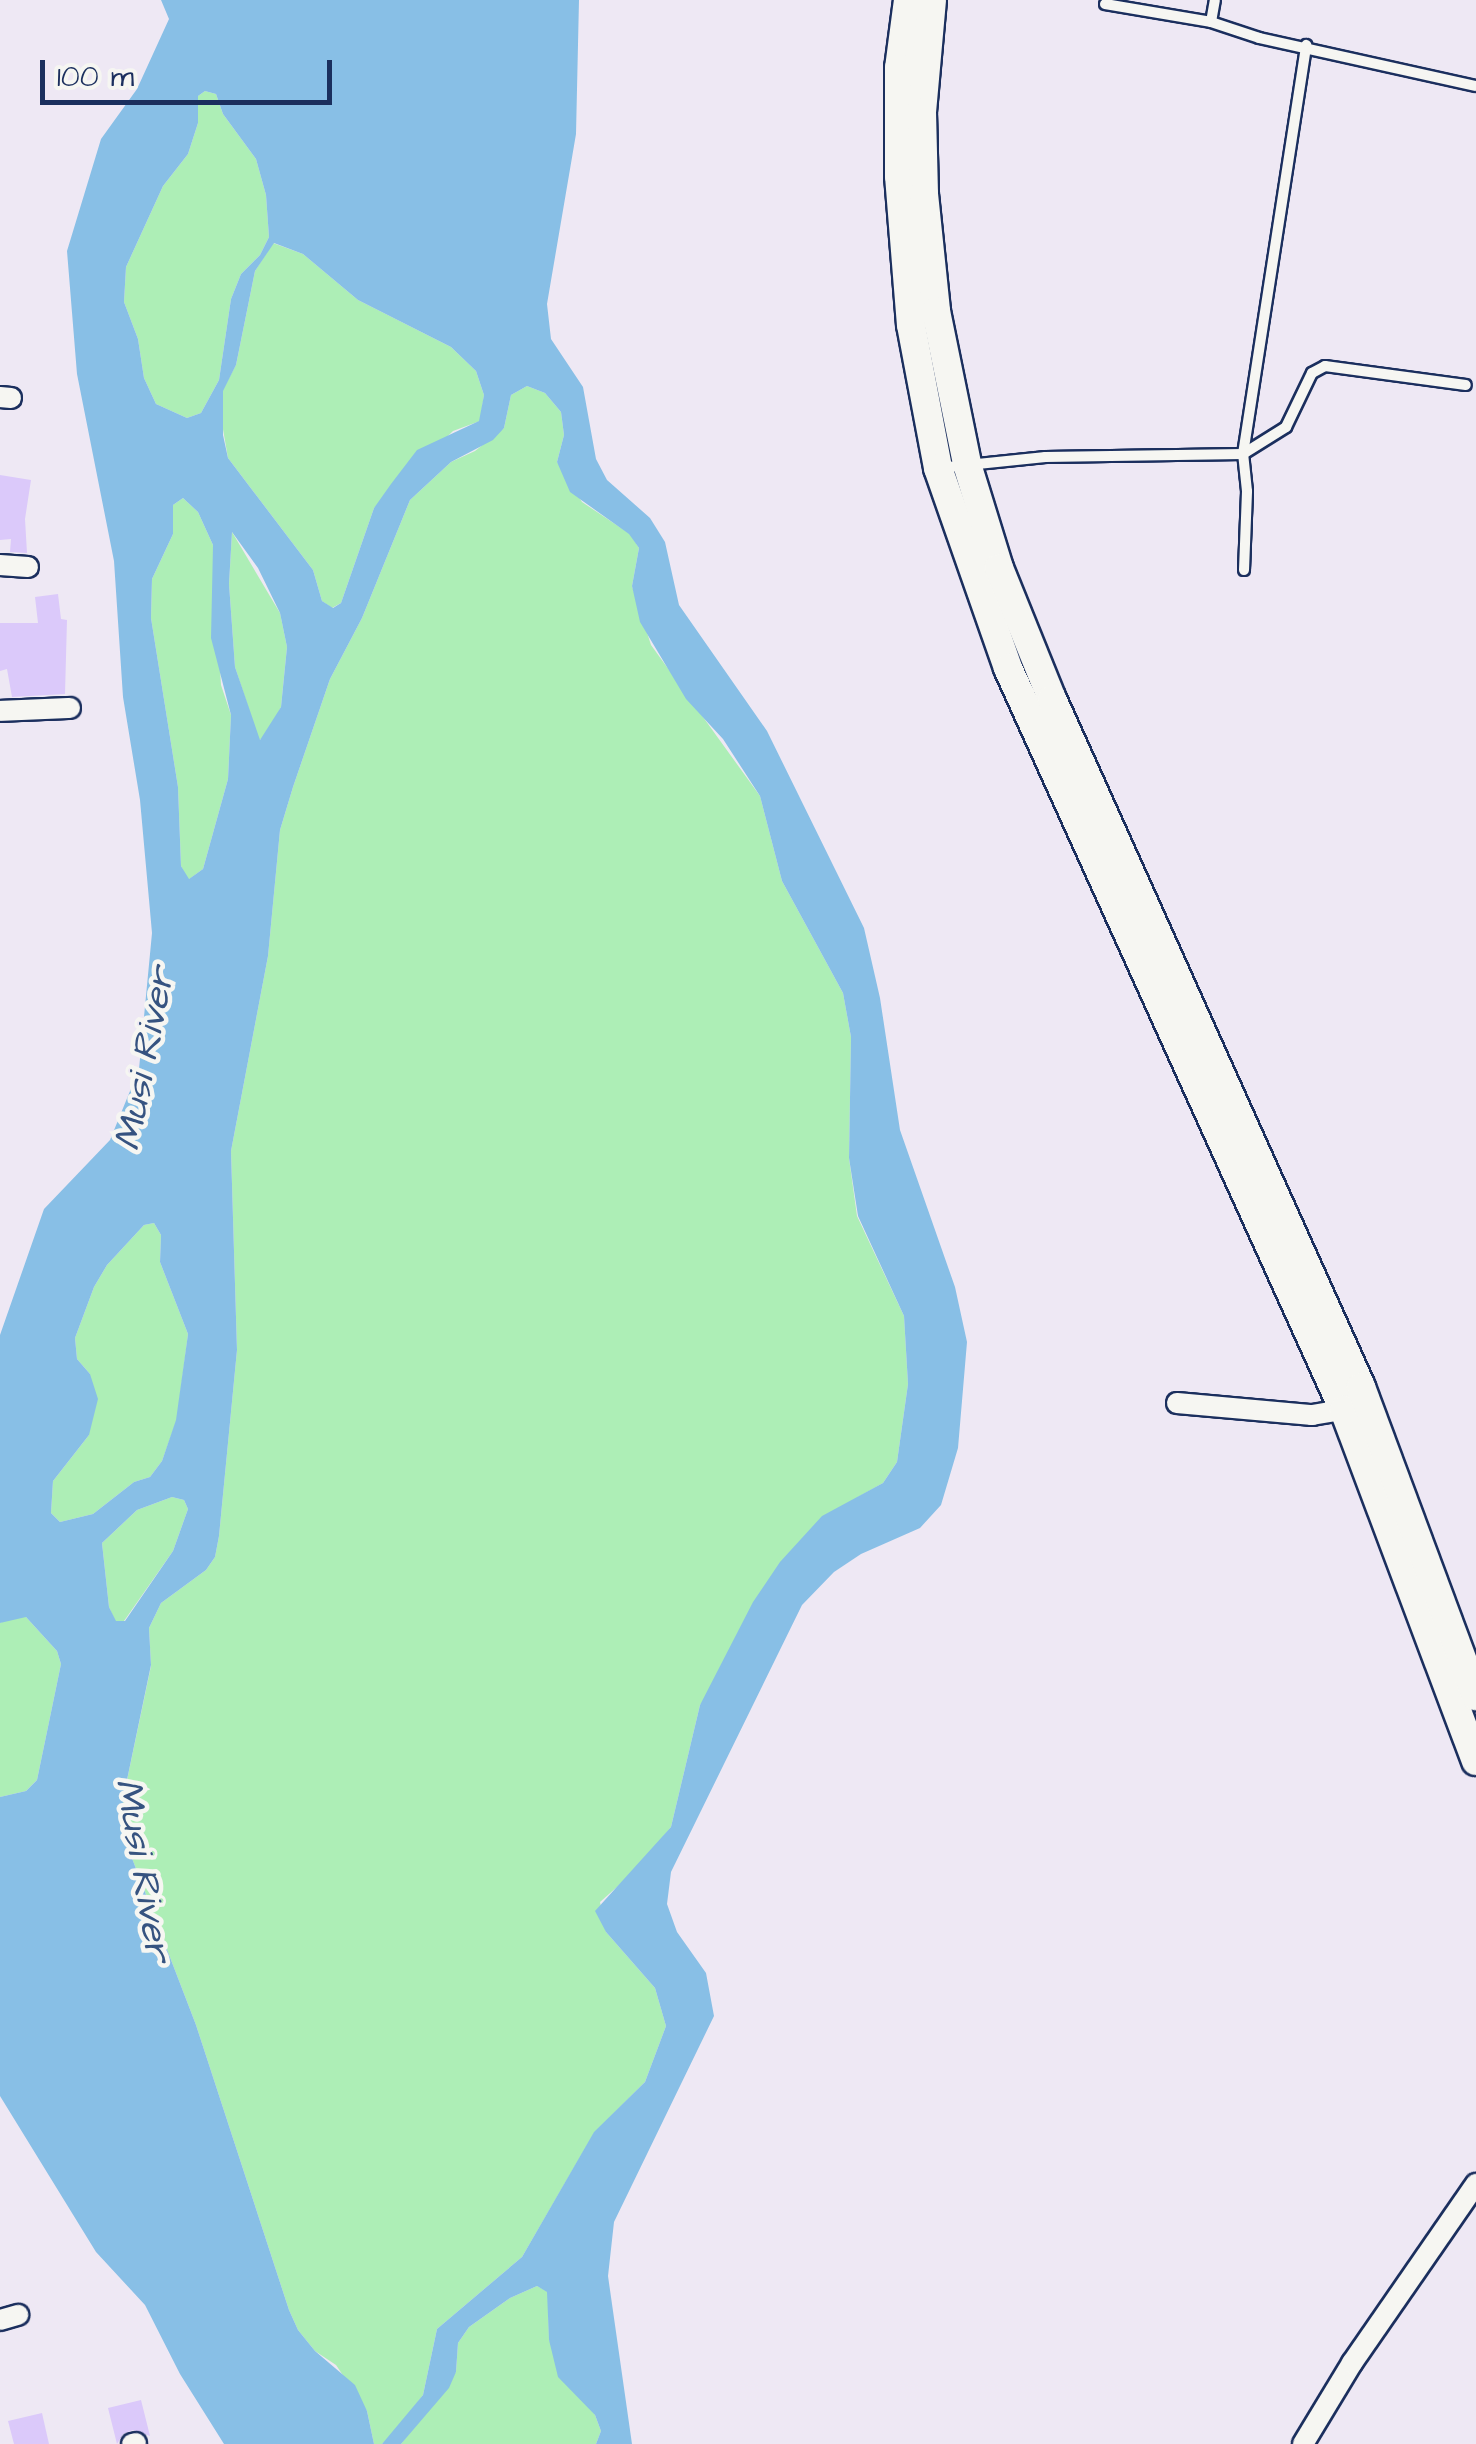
<!DOCTYPE html>
<html>
<head>
<meta charset="utf-8">
<style>
  body { margin:0 }
  #map { position:relative; width:1476px; height:2444px; overflow:hidden; background:#eee8f4; font-family:"Architects Daughter",sans-serif }
  div>[style] { position:absolute }
  .green>* { inset:0; background:#adeeb6 }
  .water>* { inset:0; background:#88bfe6 }
  .building>* { inset:0; background:#dbc9fa }
  .roads { filter:drop-shadow(2px 0 #1b2f5e) drop-shadow(-2px 0 #1b2f5e) drop-shadow(0 2px #1b2f5e) drop-shadow(0 -2px #1b2f5e) }
  .lane>* { height:10px; margin:-5px; padding:0 5px; transform-origin:5px; border-radius:5px; background:#f6f6f2 }
  .street>* { height:20px; margin:-10px; padding:0 10px; transform-origin:10px; border-radius:10px; background:#f6f6f2 }
  .secondary>* { height:28px; margin:-14px; padding:0 14px; transform-origin:14px; border-radius:14px; background:#f6f6f2 }
  span { translate:-50% -50%; white-space:nowrap; text-align:center; line-height:1.15; -webkit-text-stroke:9px #f6f6f2; paint-order:stroke }
  .water-label { font-size:38px; color:#365380; font-style:italic }
  .scale { position:absolute; left:40px; top:60px; width:292px; height:45px; box-sizing:border-box; border:5px solid #1b2f5e; border-top:0; padding-left:12px; font-size:30px; line-height:35px; white-space:nowrap; color:#1b2f5e; -webkit-text-stroke:8px #f6f6f2; paint-order:stroke }
</style>
</head>
<body>
<div id="map">
  <div class="green">
    <i style="clip-path:polygon(205px 91px,216px 94px,223px 114px,256px 159px,266px 195px,269px 237px,260px 255px,241px 274px,231px 299px,219px 380px,201px 413px,187px 418px,156px 404px,144px 378px,138px 339px,124px 302px,126px 267px,163px 186px,188px 154px,198px 123px,198px 96px)"></i>
    <i style="clip-path:polygon(273px 243px,303px 254px,358px 300px,451px 347px,476px 371px,484px 395px,480px 421px,453px 431px,374px 508px,341px 603px,332px 608px,322px 601px,313px 570px,228px 458px,220px 412px,222px 391px,236px 365px,255px 271px)"></i>
    <i style="clip-path:polygon(527px 386px,545px 393px,561px 412px,564px 435px,557px 462px,582px 502px,630px 534px,639px 548px,632px 586px,651px 645px,760px 796px,782px 881px,843px 993px,851px 1037px,849px 1158px,857px 1216px,904px 1316px,908px 1384px,897px 1462px,883px 1483px,858px 1497px,700px 1705px,671px 1827px,636px 1870px,600px 1902px,606px 1932px,655px 1988px,666px 2026px,645px 2082px,594px 2133px,522px 2257px,437px 2329px,423px 2395px,396px 2431px,382px 2444px,374px 2444px,367px 2411px,336px 2365px,315px 2351px,298px 2330px,289px 2310px,196px 2025px,125px 1840px,123px 1799px,151px 1666px,149px 1628px,161px 1603px,206px 1570px,215px 1557px,219px 1536px,237px 1350px,231px 1151px,268px 956px,280px 830px,293px 787px,330px 679px,362px 618px,410px 500px,451px 462px,475px 451px,504px 428px,511px 395px)"></i>
    <i style="clip-path:polygon(183px 498px,198px 512px,213px 545px,221px 685px,231px 715px,228px 779px,203px 869px,188px 880px,181px 866px,178px 787px,151px 618px,152px 579px,173px 534px,173px 505px)"></i>
    <i style="clip-path:polygon(232px 532px,280px 613px,287px 647px,281px 707px,266px 737px,259px 740px,235px 667px,229px 584px)"></i>
    <i style="clip-path:polygon(154px 1223px,161px 1235px,160px 1262px,188px 1334px,177px 1419px,162px 1461px,150px 1477px,134px 1482px,93px 1514px,60px 1522px,51px 1513px,53px 1481px,89px 1435px,90px 1374px,77px 1359px,75px 1338px,94px 1287px,107px 1265px,144px 1225px)"></i>
    <i style="clip-path:polygon(172px 1497px,184px 1500px,188px 1509px,173px 1551px,124px 1621px,115px 1621px,109px 1607px,102px 1543px,137px 1510px)"></i>
    <i style="clip-path:polygon(12px 1617px,26px 1617px,57px 1651px,61px 1664px,37px 1780px,26px 1791px,0 1797px,0 1623px)"></i>
    <i style="clip-path:polygon(537px 2286px,548px 2292px,549px 2340px,595px 2415px,601px 2431px,596px 2444px,401px 2444px,456px 2372px,458px 2343px,469px 2327px,510px 2298px)"></i>
  </div>
  <div class="water">
    <i style="clip-path:polygon(evenodd,161px 0,579px 0,576px 134px,547px 304px,551px 339px,583px 387px,596px 459px,607px 480px,650px 518px,665px 542px,679px 605px,767px 731px,864px 928px,880px 998px,900px 1130px,955px 1287px,967px 1342px,958px 1448px,941px 1505px,920px 1528px,861px 1554px,834px 1572px,802px 1605px,671px 1872px,667px 1904px,677px 1932px,706px 1973px,714px 2016px,614px 2222px,608px 2276px,632px 2444px,596px 2444px,601px 2431px,595px 2415px,558px 2377px,549px 2340px,547px 2292px,537px 2286px,510px 2298px,469px 2327px,458px 2343px,456px 2372px,449px 2388px,401px 2444px,382px 2444px,423px 2395px,437px 2329px,522px 2257px,594px 2132px,645px 2082px,666px 2026px,655px 1988px,606px 1932px,595px 1911px,671px 1827px,700px 1705px,753px 1602px,780px 1562px,822px 1516px,883px 1483px,897px 1462px,908px 1384px,904px 1316px,858px 1216px,849px 1158px,851px 1037px,843px 993px,782px 881px,760px 796px,723px 739px,686px 699px,640px 622px,632px 586px,639px 548px,629px 534px,570px 492px,557px 462px,564px 435px,561px 412px,545px 393px,527px 386px,511px 395px,504px 428px,493px 440px,451px 462px,410px 500px,362px 618px,330px 679px,293px 787px,280px 830px,268px 956px,231px 1151px,237px 1350px,219px 1536px,215px 1557px,206px 1570px,161px 1603px,149px 1628px,151px 1665px,123px 1799px,125px 1840px,196px 2025px,289px 2310px,298px 2330px,315px 2351px,355px 2385px,367px 2411px,374px 2444px,224px 2444px,180px 2374px,145px 2305px,96px 2252px,0 2096px,0 1797px,26px 1791px,37px 1780px,61px 1664px,57px 1651px,26px 1617px,0 1623px,0 1335px,44px 1209px,110px 1140px,139px 1069px,152px 933px,140px 800px,123px 697px,114px 561px,77px 374px,67px 251px,101px 139px,137px 89px,169px 19px,161px 0,205px 91px,216px 94px,223px 114px,256px 159px,266px 195px,269px 237px,260px 255px,241px 274px,231px 299px,219px 380px,201px 413px,187px 418px,156px 404px,144px 378px,138px 339px,124px 302px,126px 267px,163px 186px,188px 154px,198px 123px,198px 96px,205px 91px,161px 0,274px 243px,303px 254px,358px 300px,451px 347px,476px 371px,484px 395px,479px 421px,417px 450px,391px 484px,374px 508px,341px 603px,333px 608px,322px 601px,313px 570px,228px 458px,223px 435px,223px 391px,236px 365px,255px 271px,274px 243px,161px 0,183px 498px,198px 512px,213px 545px,211px 638px,231px 715px,228px 779px,203px 869px,189px 879px,181px 866px,178px 787px,151px 618px,152px 579px,173px 534px,173px 505px,183px 498px,161px 0,232px 532px,258px 568px,280px 613px,287px 647px,281px 707px,260px 740px,235px 667px,229px 584px,232px 532px,161px 0,154px 1223px,161px 1235px,160px 1262px,188px 1334px,176px 1420px,162px 1461px,150px 1477px,134px 1482px,93px 1514px,60px 1522px,51px 1513px,53px 1481px,89px 1435px,98px 1399px,90px 1374px,77px 1359px,75px 1338px,94px 1287px,107px 1265px,144px 1225px,154px 1223px,161px 0,172px 1497px,184px 1500px,188px 1509px,173px 1551px,125px 1621px,116px 1621px,109px 1607px,102px 1543px,137px 1510px,172px 1497px)"></i>
  </div>
  <div class="building">
    <i style="clip-path:polygon(0 475px,31px 480px,25px 519px,27px 553px,10px 552px,11px 539px,0 540px)"></i>
    <i style="clip-path:polygon(58px 594px,61px 619px,67px 620px,65px 694px,12px 697px,7px 669px,0 671px,0 623px,38px 623px,35px 597px)"></i>
    <i style="clip-path:polygon(141px 2400px,150px 2436px,133px 2430px,123px 2434px,117px 2444px,108px 2408px)"></i>
    <i style="clip-path:polygon(42px 2413px,49px 2444px,14px 2444px,8px 2421px)"></i>
  </div>
  <div class="roads">
    <div class="lane">
      <i style="left:1105px;top:4px;width:108px;rotate:9.6deg"></i>
      <i style="left:1211px;top:22px;width:51px;rotate:18.4deg"></i>
      <i style="left:1259px;top:38px;width:222px;rotate:12.5deg"></i>
      <i style="left:1211px;top:22px;width:22px;rotate:-80deg"></i>
      <i style="left:939px;top:468px;width:107px;rotate:-5.9deg"></i>
      <i style="left:1045px;top:457px;width:198px;rotate:-0.9deg"></i>
      <i style="left:1243px;top:454px;width:51px;rotate:-32.1deg"></i>
      <i style="left:1286px;top:427px;width:60px;rotate:-64.3deg"></i>
      <i style="left:1312px;top:373px;width:15px;rotate:-28deg"></i>
      <i style="left:1325px;top:366px;width:142px;rotate:7.7deg"></i>
      <i style="left:1244px;top:570px;width:79px;rotate:-87.8deg"></i>
      <i style="left:1247px;top:491px;width:37px;rotate:-96deg"></i>
      <i style="left:1243px;top:454px;width:414px;rotate:-81.2deg"></i>
    </div>
    <div class="street">
      <i style="left:0;top:397px;width:11px;rotate:5deg"></i>
      <i style="left:0;top:565px;width:28px;rotate:4deg"></i>
      <i style="left:0;top:711px;width:70px;rotate:-2.5deg"></i>
      <i style="left:1177px;top:1403px;width:136px;rotate:5.1deg"></i>
      <i style="left:1312px;top:1415px;width:43px;rotate:-9.5deg"></i>
      <i style="left:0;top:2320px;width:19px;rotate:-16deg"></i>
      <i style="left:132px;top:2444px;width:4px;rotate:-14deg"></i>
      <i style="left:1303px;top:2444px;width:95px;rotate:-58.8deg"></i>
      <i style="left:1352px;top:2363px;width:218px;rotate:-55.3deg"></i>
    </div>
    <div class="secondary">
      <i style="left:908px;top:0;width:69px;rotate:97.5deg"></i>
      <i style="left:899px;top:68px;width:108px;rotate:90deg"></i>
      <i style="left:899px;top:176px;width:149px;rotate:85.4deg"></i>
      <i style="left:911px;top:325px;width:146px;rotate:79.3deg"></i>
      <i style="left:938px;top:468px;width:212px;rotate:70.7deg"></i>
      <i style="left:1008px;top:668px;width:815px;rotate:65.64deg"></i>
      <i style="left:1344px;top:1410px;width:375px;rotate:69.4deg"></i>
      <i style="left:932px;top:0;width:112px;rotate:95.1deg"></i>
      <i style="left:922px;top:112px;width:82px;rotate:88.6deg"></i>
      <i style="left:924px;top:194px;width:118px;rotate:84.1deg"></i>
      <i style="left:936px;top:311px;width:156px;rotate:78.5deg"></i>
      <i style="left:967px;top:464px;width:109px;rotate:72.9deg"></i>
      <i style="left:999px;top:568px;width:141px;rotate:68deg"></i>
      <i style="left:1052px;top:699px;width:754px;rotate:65.81deg"></i>
      <i style="left:1361px;top:1387px;width:330px;rotate:69.6deg"></i>
    </div>
  </div>
  <div class="water-label">
    <span style="left:146px;top:1059px;rotate:-79deg">Musi River</span>
    <span style="left:142px;top:1870px;rotate:80deg">Musi River</span>
  </div>
  <div class="scale">100 m</div>
</div>
</body>
</html>
